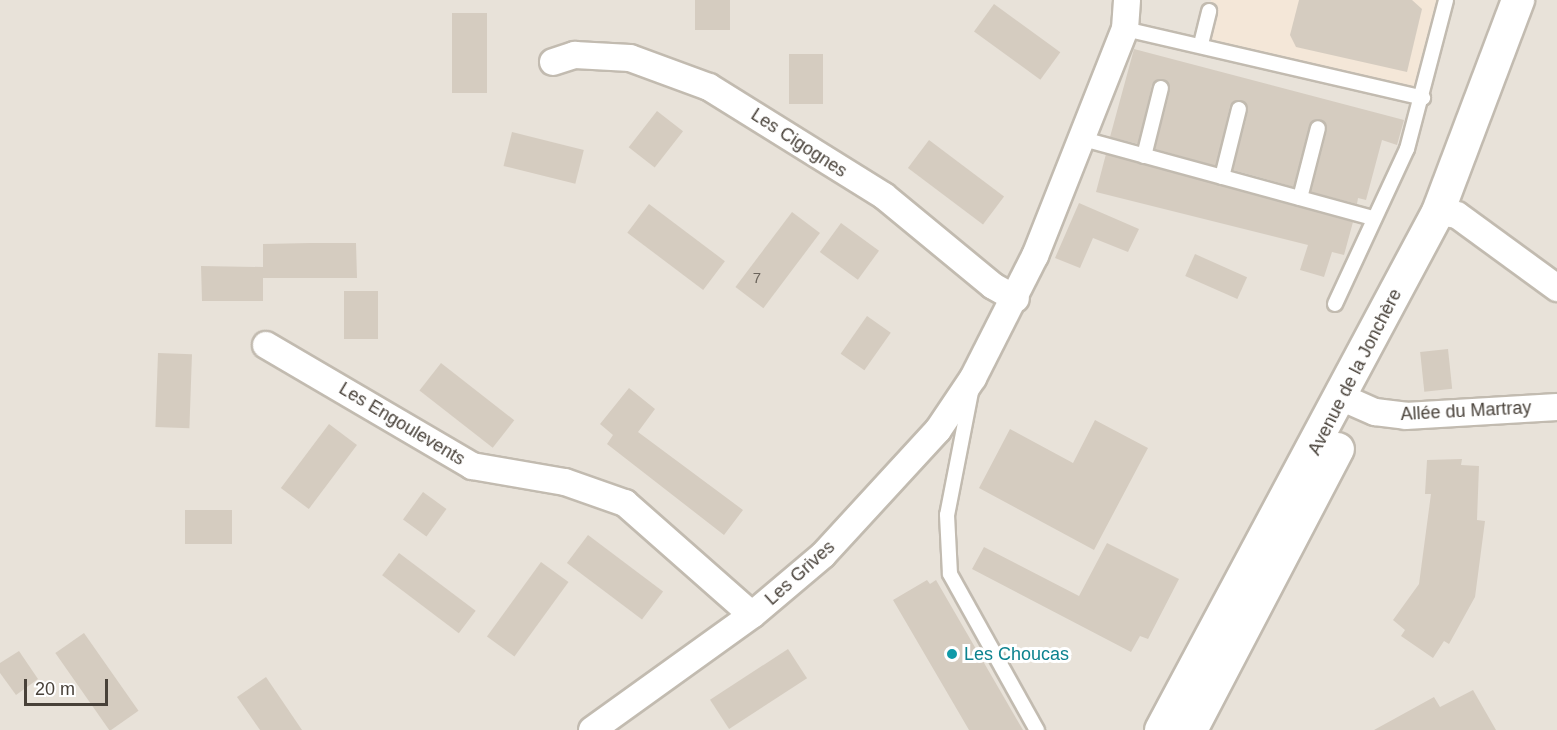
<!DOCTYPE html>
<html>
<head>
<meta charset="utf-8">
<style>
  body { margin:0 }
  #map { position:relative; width:1557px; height:730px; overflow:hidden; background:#f4f1ea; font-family:Helvetica,sans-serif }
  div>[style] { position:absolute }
  .residential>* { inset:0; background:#e8e2d9; transform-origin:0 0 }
  .commercial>* { inset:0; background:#f4e7d8 }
  .building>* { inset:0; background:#d5ccc0; transform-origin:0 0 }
  .roads { filter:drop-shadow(2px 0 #c2bbb0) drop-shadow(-2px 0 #c2bbb0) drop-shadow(0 2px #c2bbb0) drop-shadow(0 -2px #c2bbb0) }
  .service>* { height:14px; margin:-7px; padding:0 7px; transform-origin:7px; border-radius:7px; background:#fff }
  .minor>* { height:26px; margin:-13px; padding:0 13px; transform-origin:13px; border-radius:13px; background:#fff }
  .tertiary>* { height:32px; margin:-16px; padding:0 16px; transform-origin:16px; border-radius:16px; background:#fff }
  .dots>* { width:16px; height:16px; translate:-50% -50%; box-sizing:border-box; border:3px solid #fff; border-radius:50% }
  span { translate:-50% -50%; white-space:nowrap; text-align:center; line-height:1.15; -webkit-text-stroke:6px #fff; paint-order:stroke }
  .number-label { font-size:15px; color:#6b645b }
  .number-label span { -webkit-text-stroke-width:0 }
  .street-label { font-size:18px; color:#484139 }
  .culture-label { font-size:18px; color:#0d838f }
  .left { translate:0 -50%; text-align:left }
  .scale { position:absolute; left:24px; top:679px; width:84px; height:27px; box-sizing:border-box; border:3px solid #484139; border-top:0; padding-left:8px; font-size:18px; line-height:21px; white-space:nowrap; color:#484139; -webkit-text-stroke:4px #fff; paint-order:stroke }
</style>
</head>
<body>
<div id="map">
  <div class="residential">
    <i style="left:0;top:0;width:1557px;height:730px"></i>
  </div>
  <div class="commercial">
    <i style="clip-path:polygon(1211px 0,1446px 0,1423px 98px,1201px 44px)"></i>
  </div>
  <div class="building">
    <i style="left:695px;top:0;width:35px;height:30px"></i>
    <i style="clip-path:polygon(1299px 0,1412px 0,1422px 9px,1407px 72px,1296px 47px,1290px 35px)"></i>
    <i style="left:994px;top:4px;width:82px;height:34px;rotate:36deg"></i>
    <i style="left:452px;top:13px;width:35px;height:80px"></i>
    <i style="clip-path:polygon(1134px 49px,1404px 120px,1397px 145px,1382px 140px,1366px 200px,1358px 198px,1357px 204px,1311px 192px,1327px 130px,1321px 120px,1310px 125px,1294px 187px,1233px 170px,1248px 111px,1242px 100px,1230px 106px,1216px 166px,1155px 149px,1170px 90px,1164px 79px,1152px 85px,1138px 144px,1110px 137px)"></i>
    <i style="left:789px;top:54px;width:34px;height:50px"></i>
    <i style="left:657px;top:111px;width:33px;height:46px;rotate:38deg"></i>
    <i style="left:512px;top:132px;width:74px;height:35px;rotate:14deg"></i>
    <i style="left:929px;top:140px;width:94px;height:35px;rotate:37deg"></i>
    <i style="clip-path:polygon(1106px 154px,1353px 222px,1344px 255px,1332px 252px,1324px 277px,1300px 270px,1308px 245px,1096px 192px)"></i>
    <i style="clip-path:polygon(1079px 203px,1139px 229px,1128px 252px,1093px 238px,1080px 268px,1055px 258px)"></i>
    <i style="left:649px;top:204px;width:95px;height:36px;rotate:37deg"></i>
    <i style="left:792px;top:212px;width:35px;height:94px;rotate:37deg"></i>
    <i style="left:841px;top:223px;width:47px;height:36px;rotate:36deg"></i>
    <i style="clip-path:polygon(310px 243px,356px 243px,357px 278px,263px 278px,263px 301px,202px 301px,201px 266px,263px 267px,263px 244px)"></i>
    <i style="left:1195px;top:254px;width:57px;height:24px;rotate:24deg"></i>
    <i style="left:344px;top:291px;width:34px;height:48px"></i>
    <i style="left:867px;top:316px;width:29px;height:46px;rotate:35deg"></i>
    <i style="left:1448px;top:349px;width:40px;height:28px;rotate:84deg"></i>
    <i style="left:158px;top:353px;width:34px;height:74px;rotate:2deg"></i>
    <i style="left:441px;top:363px;width:93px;height:35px;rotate:38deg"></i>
    <i style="clip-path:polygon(629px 388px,655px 409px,638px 432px,743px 510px,724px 535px,607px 444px,613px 435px,600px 424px)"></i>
    <i style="clip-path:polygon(1095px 420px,1148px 448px,1094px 550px,979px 488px,1010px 429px,1073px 463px)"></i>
    <i style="left:329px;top:424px;width:35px;height:80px;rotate:37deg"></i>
    <i style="clip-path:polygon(1462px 459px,1461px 465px,1479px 466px,1477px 520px,1485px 521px,1475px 597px,1449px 644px,1444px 641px,1433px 658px,1401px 636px,1405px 630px,1393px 620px,1419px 584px,1431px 494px,1425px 494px,1427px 460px)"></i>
    <i style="left:423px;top:492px;width:29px;height:34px;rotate:36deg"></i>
    <i style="left:185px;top:510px;width:47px;height:34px"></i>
    <i style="left:588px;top:535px;width:94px;height:35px;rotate:37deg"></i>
    <i style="clip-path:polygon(1107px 543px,1179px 579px,1148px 639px,1140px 636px,1131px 652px,972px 569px,984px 547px,1079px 596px)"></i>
    <i style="left:399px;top:553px;width:96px;height:28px;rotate:37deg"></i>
    <i style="left:541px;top:562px;width:34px;height:92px;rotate:36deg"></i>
    <i style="clip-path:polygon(927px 580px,930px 584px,936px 580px,1023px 730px,969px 730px,893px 600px)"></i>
    <i style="left:84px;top:633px;width:95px;height:35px;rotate:55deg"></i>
    <i style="left:788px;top:649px;width:35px;height:93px;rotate:57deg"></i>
    <i style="clip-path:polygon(19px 651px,38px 679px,16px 695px,0 673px,0 663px)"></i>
    <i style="clip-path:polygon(266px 677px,302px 730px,260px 730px,237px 697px)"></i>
    <i style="clip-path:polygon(1473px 690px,1496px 730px,1374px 730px,1434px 697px,1440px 707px)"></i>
  </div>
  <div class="roads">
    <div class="service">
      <i style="left:1125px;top:29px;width:306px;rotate:13deg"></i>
      <i style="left:1201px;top:44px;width:34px;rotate:-76deg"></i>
      <i style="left:1080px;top:138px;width:304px;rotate:15.3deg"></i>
      <i style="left:1144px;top:156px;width:70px;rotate:-76deg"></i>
      <i style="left:1222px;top:177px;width:70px;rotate:-76deg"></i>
      <i style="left:1300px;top:198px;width:72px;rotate:-75.6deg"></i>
      <i style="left:1335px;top:304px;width:171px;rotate:-65.1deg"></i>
      <i style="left:1407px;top:149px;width:154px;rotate:-75.3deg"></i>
      <i style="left:971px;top:392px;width:125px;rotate:101deg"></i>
      <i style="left:947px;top:515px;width:59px;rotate:87.1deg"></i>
      <i style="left:950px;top:574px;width:179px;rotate:60.9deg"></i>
    </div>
    <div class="minor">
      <i style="left:553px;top:62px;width:23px;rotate:-18deg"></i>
      <i style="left:575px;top:55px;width:55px;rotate:3.1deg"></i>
      <i style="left:630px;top:58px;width:84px;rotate:20.2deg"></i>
      <i style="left:709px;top:87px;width:206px;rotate:31.9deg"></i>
      <i style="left:884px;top:196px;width:141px;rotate:39.5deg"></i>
      <i style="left:993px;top:286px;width:26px;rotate:29deg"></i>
      <i style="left:1438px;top:212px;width:19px;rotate:9deg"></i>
      <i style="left:1457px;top:215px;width:124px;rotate:36.1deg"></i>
      <i style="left:266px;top:345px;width:239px;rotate:30.4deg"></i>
      <i style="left:472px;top:466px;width:94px;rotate:9.8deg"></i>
      <i style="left:565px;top:482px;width:64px;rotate:19.3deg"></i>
      <i style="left:625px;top:503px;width:169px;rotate:41.4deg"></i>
      <i style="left:1343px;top:398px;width:35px;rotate:24deg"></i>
      <i style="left:1375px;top:412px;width:31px;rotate:7deg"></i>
      <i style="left:1406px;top:416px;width:151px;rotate:-3.4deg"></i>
      <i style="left:592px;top:730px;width:197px;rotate:-35.7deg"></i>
      <i style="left:752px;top:615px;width:93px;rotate:-40.2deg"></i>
      <i style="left:823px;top:555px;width:170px;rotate:-47.4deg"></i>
      <i style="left:938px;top:430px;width:63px;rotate:-56.1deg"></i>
      <i style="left:973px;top:378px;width:137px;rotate:-63.1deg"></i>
      <i style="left:1035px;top:256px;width:244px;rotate:-68.4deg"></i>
      <i style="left:1125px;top:29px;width:29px;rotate:-86deg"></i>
    </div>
    <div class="tertiary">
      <i style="left:1161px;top:730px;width:587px;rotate:-61.86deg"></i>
      <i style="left:1438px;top:212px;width:227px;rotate:-69.3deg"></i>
      <i style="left:1191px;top:730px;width:317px;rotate:-62.4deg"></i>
    </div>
  </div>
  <div class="dots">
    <i style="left:952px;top:654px;background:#0f9aa8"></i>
  </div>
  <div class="number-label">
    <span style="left:757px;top:278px">7</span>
  </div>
  <div class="street-label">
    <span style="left:799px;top:143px;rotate:33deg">Les Cigognes</span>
    <span style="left:1355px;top:372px;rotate:-63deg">Avenue de la Jonchère</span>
    <span style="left:1466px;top:411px;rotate:-3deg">Allée du Martray</span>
    <span style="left:402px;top:424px;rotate:31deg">Les Engoulevents</span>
    <span style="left:800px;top:573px;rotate:-42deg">Les Grives</span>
  </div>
  <div class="culture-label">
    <span class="left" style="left:964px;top:654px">Les Choucas</span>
  </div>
  <div class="scale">20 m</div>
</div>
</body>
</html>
